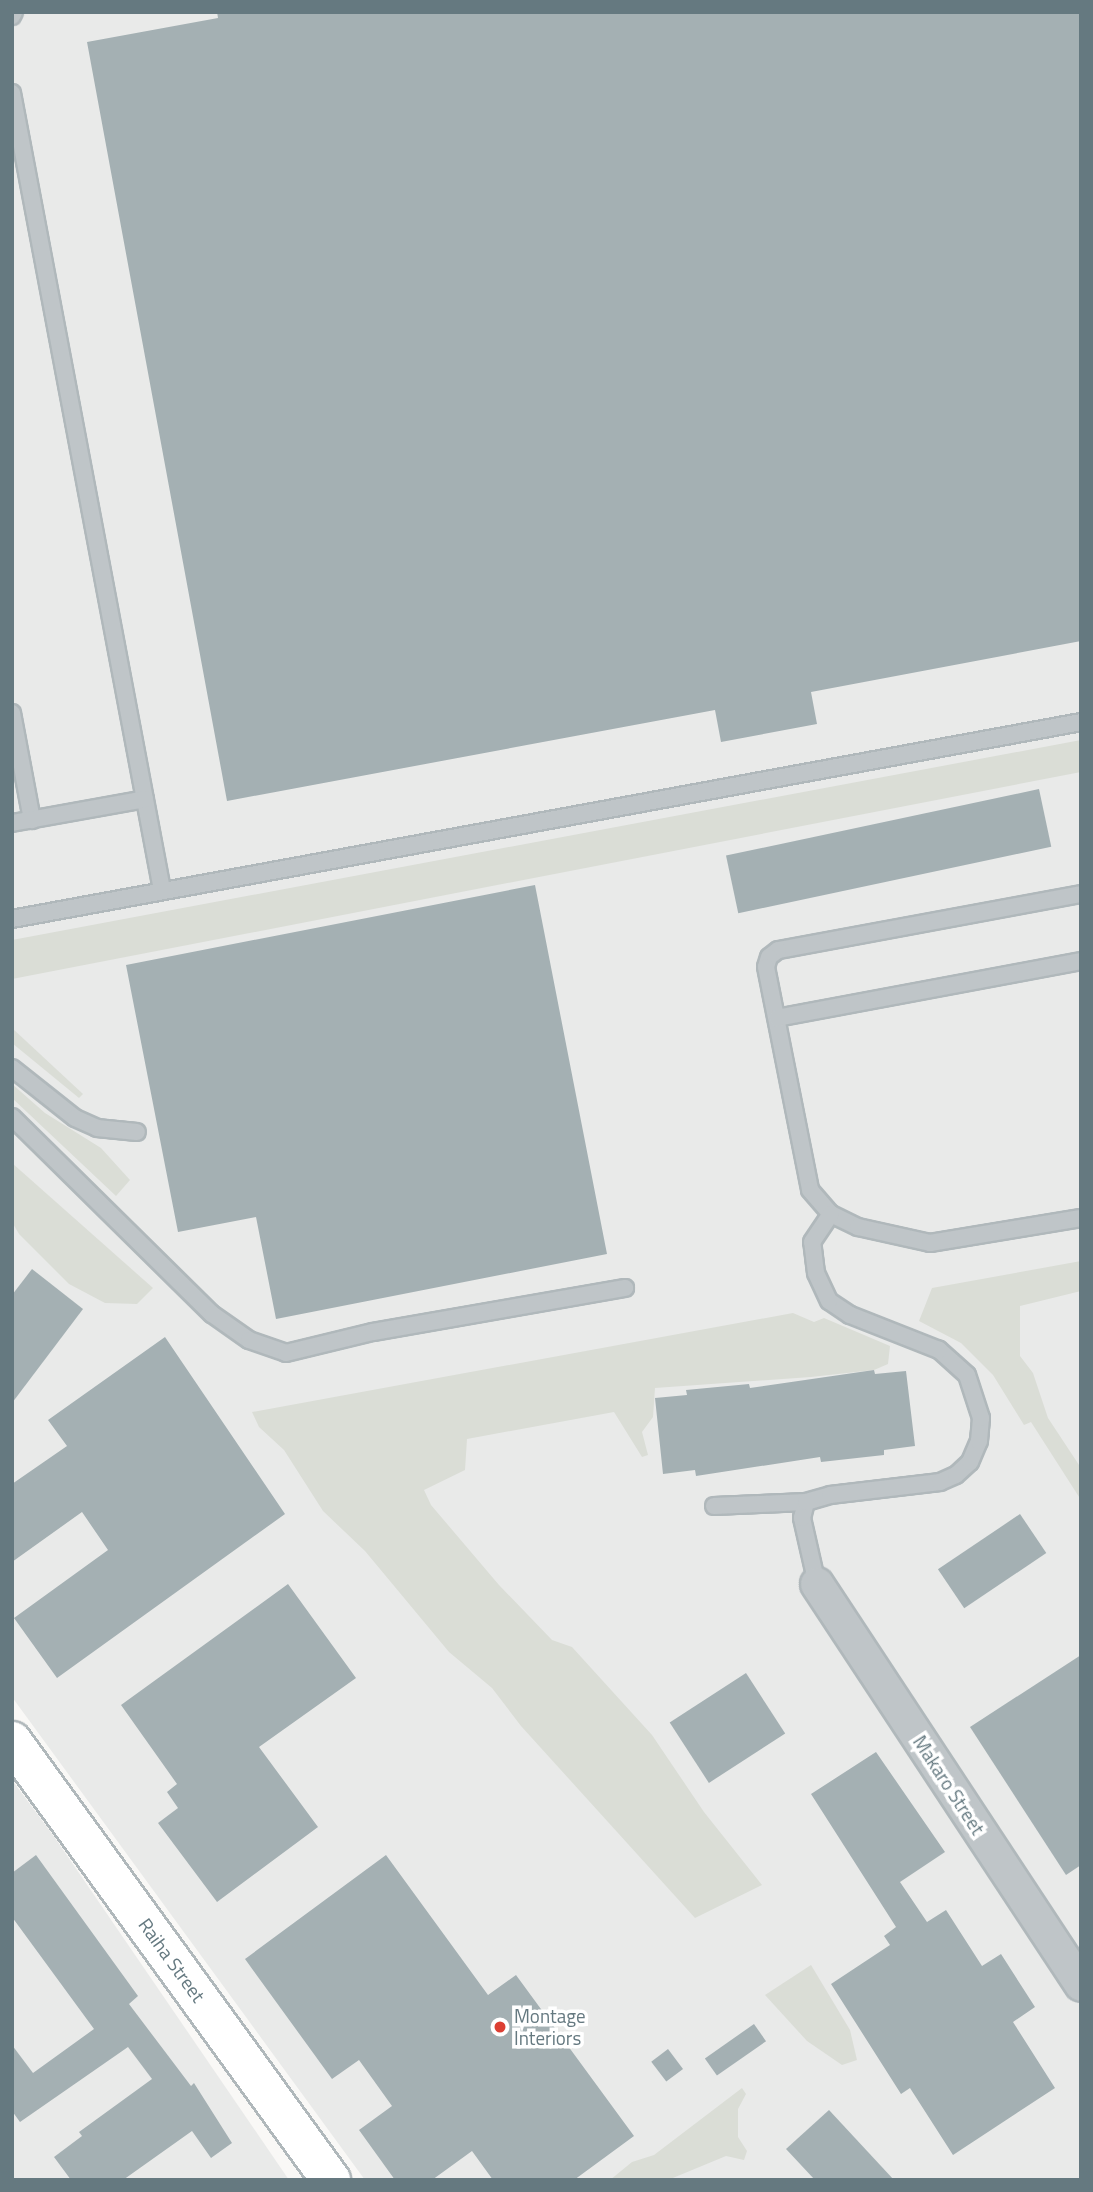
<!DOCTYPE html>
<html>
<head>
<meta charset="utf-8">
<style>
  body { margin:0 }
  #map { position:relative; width:1093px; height:2192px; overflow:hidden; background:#f9f8f6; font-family:"Titillium Web",sans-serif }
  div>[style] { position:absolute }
  .built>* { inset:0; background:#e9eae9 }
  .green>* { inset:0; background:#daddd6 }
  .building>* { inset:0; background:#a4b0b3; transform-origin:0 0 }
  .roads { filter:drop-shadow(2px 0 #b0b8bb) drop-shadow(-2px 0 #b0b8bb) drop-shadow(0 2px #b0b8bb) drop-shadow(0 -2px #b0b8bb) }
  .lane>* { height:16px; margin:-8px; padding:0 8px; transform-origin:8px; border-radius:8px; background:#bfc5c8 }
  .street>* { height:32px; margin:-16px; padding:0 16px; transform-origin:16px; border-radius:16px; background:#bfc5c8 }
  .secondary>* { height:38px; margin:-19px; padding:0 19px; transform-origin:19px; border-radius:19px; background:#fff }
  .dots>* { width:19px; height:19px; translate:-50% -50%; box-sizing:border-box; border:4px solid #fff; border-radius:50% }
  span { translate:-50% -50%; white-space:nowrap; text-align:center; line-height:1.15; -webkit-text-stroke:7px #fff; paint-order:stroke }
  .street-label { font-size:19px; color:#657980 }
  .poi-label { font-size:19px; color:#657980 }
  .left { translate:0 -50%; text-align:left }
  .frame { position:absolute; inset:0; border:14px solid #657980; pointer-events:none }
</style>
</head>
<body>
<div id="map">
  <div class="built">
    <i style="clip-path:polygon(12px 12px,1081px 12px,1081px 2180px,365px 2180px,12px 1697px)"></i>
    <i style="clip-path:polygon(12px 1780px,53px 1835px,289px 2180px,12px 2180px)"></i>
  </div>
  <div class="green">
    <i style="clip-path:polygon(1081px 740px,1081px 772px,12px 979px,12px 940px)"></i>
    <i style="clip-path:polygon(12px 1028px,83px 1094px,79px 1098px,12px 1043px)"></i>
    <i style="clip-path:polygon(12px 1084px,45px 1113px,101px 1148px,130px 1180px,116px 1196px,12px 1098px)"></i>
    <i style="clip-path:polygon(12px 1163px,153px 1288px,137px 1304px,105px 1303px,69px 1284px,19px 1234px,12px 1222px)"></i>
    <i style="clip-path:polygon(1081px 1261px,1081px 1291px,1020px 1306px,1020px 1356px,1033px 1373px,1048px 1418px,1081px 1468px,1081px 1500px,1031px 1422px,1024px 1425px,993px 1375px,961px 1343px,919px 1321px,932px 1288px)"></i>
    <i style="clip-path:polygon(793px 1313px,814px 1322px,824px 1318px,890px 1346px,888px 1364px,874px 1370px,811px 1377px,655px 1388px,653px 1417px,642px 1432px,648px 1455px,642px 1457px,614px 1412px,467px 1439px,465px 1470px,424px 1490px,431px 1505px,499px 1585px,552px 1640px,572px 1647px,652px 1735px,704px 1812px,762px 1885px,695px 1918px,521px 1726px,492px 1688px,449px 1652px,365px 1551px,323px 1511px,284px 1450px,259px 1427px,252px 1412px)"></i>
    <i style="clip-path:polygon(811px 1965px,850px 2030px,857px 2060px,842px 2065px,807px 2041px,765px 1995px)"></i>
    <i style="clip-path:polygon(742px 2088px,746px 2094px,738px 2109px,738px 2137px,747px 2151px,744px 2160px,726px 2156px,668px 2180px,610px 2180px,632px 2162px,654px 2155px)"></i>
  </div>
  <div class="building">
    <i style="clip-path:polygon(217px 12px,1081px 12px,1081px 641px,811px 692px,817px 724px,721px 742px,715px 710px,227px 801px,87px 42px,218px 18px)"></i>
    <i style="left:1039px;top:789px;width:59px;height:320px;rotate:78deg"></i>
    <i style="clip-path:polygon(535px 885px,607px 1254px,276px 1319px,256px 1217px,178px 1232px,126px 965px)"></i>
    <i style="clip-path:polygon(32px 1269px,83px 1309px,12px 1403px,12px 1295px)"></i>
    <i style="clip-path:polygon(165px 1337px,285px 1514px,57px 1678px,14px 1618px,108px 1550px,82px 1512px,12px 1562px,12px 1484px,67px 1446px,48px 1420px)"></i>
    <i style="clip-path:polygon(874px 1370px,875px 1374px,906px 1371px,915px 1446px,884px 1450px,884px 1455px,821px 1462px,820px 1457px,696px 1476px,695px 1470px,663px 1474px,655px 1398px,687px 1395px,686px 1390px,749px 1384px,750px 1388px)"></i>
    <i style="left:1020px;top:1514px;width:47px;height:99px;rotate:56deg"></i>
    <i style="clip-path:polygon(288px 1584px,356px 1678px,259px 1747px,318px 1827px,217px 1902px,158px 1823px,178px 1808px,167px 1792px,177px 1784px,121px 1705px)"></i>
    <i style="clip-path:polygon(1081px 1655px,1081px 1865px,1066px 1875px,970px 1727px)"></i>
    <i style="left:746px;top:1673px;width:72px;height:91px;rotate:57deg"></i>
    <i style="clip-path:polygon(876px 1752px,945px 1852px,900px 1882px,927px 1922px,946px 1910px,982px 1966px,1001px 1954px,1035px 2007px,1013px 2022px,1055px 2088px,953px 2155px,910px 2088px,901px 2094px,831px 1984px,890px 1945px,884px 1936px,896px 1927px,811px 1794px)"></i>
    <i style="clip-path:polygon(36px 1855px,138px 1996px,129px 2004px,191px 2086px,194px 2083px,232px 2143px,211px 2158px,192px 2131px,123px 2180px,71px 2180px,54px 2157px,82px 2136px,79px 2132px,152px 2079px,128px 2047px,20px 2122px,12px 2111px,12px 2045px,33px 2073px,94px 2029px,12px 1917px,12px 1873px)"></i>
    <i style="clip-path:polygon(386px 1855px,488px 1995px,516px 1975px,634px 2136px,574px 2180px,493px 2180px,472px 2151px,432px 2180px,395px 2180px,359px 2130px,392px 2106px,359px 2060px,332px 2079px,245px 1959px)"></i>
    <i style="left:754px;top:2024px;width:21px;height:60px;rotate:55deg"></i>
    <i style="left:668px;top:2049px;width:25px;height:21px;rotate:53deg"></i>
    <i style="clip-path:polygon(829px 2110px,894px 2180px,815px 2180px,786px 2149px)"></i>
  </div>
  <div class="roads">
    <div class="lane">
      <i style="left:12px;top:16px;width:4px;rotate:-63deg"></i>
      <i style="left:12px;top:93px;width:811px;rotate:79.34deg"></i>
      <i style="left:12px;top:713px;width:109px;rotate:79.4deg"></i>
      <i style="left:12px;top:823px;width:135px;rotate:-10.2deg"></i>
      <i style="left:1081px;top:894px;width:308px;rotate:169.5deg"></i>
      <i style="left:778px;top:950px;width:11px;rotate:142deg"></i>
      <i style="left:769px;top:957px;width:10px;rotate:107deg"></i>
      <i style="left:766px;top:967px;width:227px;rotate:78.8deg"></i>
      <i style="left:810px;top:1190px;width:32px;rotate:49deg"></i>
      <i style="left:831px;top:1214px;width:30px;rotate:26deg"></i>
      <i style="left:858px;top:1227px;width:74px;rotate:12.5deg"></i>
      <i style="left:930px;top:1243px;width:153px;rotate:-9.4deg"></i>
      <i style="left:12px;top:919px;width:1087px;rotate:-10.44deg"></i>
      <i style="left:777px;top:1018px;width:309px;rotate:-10.6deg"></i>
      <i style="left:12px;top:1068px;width:80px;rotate:38.4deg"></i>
      <i style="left:75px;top:1118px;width:24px;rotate:24deg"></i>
      <i style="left:97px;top:1128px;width:40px;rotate:5.7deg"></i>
      <i style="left:12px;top:1117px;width:281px;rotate:44.6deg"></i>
      <i style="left:212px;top:1314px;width:45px;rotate:35.1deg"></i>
      <i style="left:249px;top:1340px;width:39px;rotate:19deg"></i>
      <i style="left:286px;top:1353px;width:89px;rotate:-13.6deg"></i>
      <i style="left:373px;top:1332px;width:256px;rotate:-9.9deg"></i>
      <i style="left:714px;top:1506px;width:92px;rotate:-2.5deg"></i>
      <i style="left:817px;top:1584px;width:68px;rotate:-102.8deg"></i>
      <i style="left:802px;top:1518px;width:16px;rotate:-76deg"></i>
      <i style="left:806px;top:1502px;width:25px;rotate:-16deg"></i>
      <i style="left:830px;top:1495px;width:111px;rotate:-6.7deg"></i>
      <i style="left:940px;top:1482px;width:17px;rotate:-24deg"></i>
      <i style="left:956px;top:1475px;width:19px;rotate:-43deg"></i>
      <i style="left:970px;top:1462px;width:23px;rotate:-67deg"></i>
      <i style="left:979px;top:1441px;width:23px;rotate:-85deg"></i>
      <i style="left:981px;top:1418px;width:45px;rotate:-108deg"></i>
      <i style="left:967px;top:1375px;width:38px;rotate:-138deg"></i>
      <i style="left:939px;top:1350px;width:96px;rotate:-158.5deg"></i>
      <i style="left:850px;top:1315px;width:25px;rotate:-146deg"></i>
      <i style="left:829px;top:1301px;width:31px;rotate:-115deg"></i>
      <i style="left:816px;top:1273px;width:31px;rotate:-97deg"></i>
      <i style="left:812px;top:1242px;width:34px;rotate:-56deg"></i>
    </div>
    <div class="street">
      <i style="left:817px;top:1584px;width:480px;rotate:56.6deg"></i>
    </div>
    <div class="secondary">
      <i style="left:12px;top:1741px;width:543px;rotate:54deg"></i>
    </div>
  </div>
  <div class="dots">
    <i style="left:500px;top:2027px;background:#dc3f33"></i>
  </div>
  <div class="street-label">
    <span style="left:949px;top:1785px;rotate:57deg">Makaro Street</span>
    <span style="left:172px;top:1960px;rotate:54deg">Raiha Street</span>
  </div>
  <div class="poi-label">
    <span class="left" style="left:514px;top:2027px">Montage<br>Interiors</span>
  </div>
  <div class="frame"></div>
</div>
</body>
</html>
